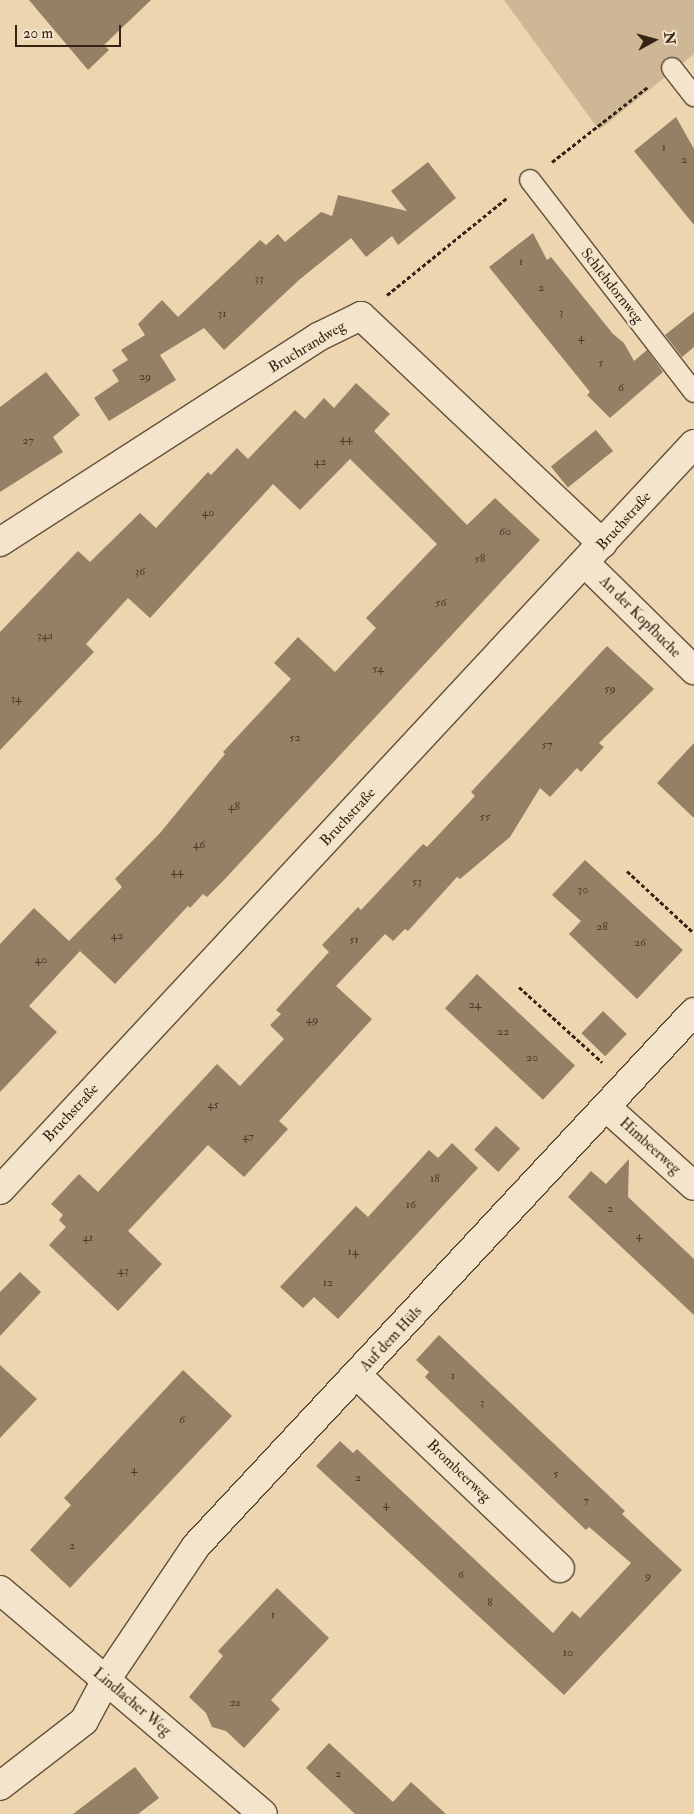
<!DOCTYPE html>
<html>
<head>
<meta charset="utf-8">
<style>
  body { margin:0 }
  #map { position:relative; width:694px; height:1814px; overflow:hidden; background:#ecd5af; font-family:"IM FELL Double Pica",serif }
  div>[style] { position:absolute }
  .green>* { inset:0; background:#cdb795 }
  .building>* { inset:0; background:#948065; transform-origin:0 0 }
  .path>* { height:3px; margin-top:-1.5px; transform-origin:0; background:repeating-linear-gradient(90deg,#352415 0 4px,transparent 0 6.5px) }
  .roads { filter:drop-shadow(1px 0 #63503c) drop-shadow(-1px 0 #63503c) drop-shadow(0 1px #63503c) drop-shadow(0 -1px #63503c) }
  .lane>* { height:20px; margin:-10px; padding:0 10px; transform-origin:10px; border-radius:10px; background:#f3e4cb }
  .street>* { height:28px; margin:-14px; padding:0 14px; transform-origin:14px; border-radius:14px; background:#f3e4cb }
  span { translate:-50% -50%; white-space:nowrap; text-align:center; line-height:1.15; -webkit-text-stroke:5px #f3e4cb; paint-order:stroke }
  .number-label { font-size:12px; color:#4d3b29 }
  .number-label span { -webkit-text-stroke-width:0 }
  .street-label { font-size:15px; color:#352415 }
  .north { position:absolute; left:629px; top:15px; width:50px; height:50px; -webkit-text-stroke:4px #f3e4cb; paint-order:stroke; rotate:83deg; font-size:14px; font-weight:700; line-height:20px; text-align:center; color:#352415 }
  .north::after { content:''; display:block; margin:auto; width:18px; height:22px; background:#352415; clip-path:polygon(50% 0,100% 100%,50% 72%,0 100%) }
  .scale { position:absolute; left:15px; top:25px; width:106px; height:22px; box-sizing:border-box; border:2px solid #352415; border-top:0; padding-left:6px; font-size:15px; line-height:18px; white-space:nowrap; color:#352415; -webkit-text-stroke:4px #f3e4cb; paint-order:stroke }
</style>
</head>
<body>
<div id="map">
  <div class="green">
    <i style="clip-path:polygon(504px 0,694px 0,694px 54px,599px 130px)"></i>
  </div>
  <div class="building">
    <i style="clip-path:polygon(29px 0,151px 0,104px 45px,109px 50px,88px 70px)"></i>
    <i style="clip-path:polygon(676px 117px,694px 149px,694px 225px,634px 151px)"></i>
    <i style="clip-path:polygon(428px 162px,456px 198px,398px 245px,392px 236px,366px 257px,351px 238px,299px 280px,224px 350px,204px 328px,160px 355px,176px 380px,109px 421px,94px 398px,119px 381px,112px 370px,128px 360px,121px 350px,145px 335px,138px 324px,162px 300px,178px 317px,260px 240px,266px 245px,278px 234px,285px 242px,321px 212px,332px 216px,338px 195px,407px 211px,391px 191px)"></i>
    <i style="clip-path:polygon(533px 233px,547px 260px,551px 257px,613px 334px,624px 343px,634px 361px,647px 350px,663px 372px,610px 418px,587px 395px,590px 392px,489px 267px)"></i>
    <i style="clip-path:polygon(694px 312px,694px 347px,682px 357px,665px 335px)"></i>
    <i style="clip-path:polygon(46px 372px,80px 415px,53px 437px,63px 452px,0 492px,0 407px)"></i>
    <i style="clip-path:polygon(356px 383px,390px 414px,374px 431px,467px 525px,495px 498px,540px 540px,224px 880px,207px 897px,203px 894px,190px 908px,188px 906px,115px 984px,80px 951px,29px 1006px,57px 1032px,0 1092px,0 944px,34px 908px,69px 941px,122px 887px,115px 879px,160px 833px,225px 754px,223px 752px,291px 679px,274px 663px,298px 637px,335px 672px,376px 628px,366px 618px,437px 544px,350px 459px,300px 510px,273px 484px,150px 618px,128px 598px,86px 644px,94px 652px,0 750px,0 632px,78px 551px,90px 562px,140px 513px,156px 528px,208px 472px,211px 475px,237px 448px,248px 459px,295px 410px,305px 419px,324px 398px,334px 408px)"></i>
    <i style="left:596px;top:430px;width:27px;height:58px;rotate:51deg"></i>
    <i style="clip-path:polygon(607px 646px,654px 689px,599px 743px,604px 747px,581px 772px,577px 768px,550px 797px,540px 788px,510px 837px,460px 879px,457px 877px,408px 931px,405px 929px,393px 941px,385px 934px,336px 986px,372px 1019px,279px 1121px,288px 1129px,244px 1177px,208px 1145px,128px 1231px,162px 1264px,118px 1311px,49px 1245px,66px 1227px,59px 1220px,63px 1215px,51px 1204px,79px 1174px,98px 1192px,217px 1064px,240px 1086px,284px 1039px,270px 1025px,281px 1014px,276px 1010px,329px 952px,322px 945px,358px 907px,361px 910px,423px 844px,427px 847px,475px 796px,471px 792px)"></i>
    <i style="clip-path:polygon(694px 743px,694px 818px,657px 783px)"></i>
    <i style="clip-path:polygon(585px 860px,683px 950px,637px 999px,569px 934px,581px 921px,552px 895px)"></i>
    <i style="left:477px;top:974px;width:134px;height:47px;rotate:43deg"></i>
    <i style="left:603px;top:1011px;width:33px;height:31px;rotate:44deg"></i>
    <i style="left:496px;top:1126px;width:33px;height:32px;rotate:43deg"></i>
    <i style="clip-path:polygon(452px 1143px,478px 1168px,338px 1319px,314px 1297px,303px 1308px,280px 1287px,356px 1206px,368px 1217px,429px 1150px,438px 1158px)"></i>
    <i style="clip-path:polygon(629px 1159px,628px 1197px,694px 1259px,694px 1315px,568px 1197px,591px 1171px,606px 1184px)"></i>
    <i style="clip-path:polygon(20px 1272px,41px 1292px,0 1336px,0 1292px)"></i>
    <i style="clip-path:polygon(439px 1335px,625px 1511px,622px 1514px,682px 1570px,564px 1695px,316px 1466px,340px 1441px,353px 1453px,357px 1449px,553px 1633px,572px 1611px,580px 1618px,631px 1563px,589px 1527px,586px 1530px,425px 1377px,429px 1372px,416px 1360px)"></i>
    <i style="clip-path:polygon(0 1365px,37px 1399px,0 1438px)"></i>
    <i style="clip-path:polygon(183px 1370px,232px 1416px,70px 1588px,30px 1550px,71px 1505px,64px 1498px)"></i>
    <i style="clip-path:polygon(277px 1588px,329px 1638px,271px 1700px,280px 1709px,244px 1748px,226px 1731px,212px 1727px,206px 1713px,189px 1697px,223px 1656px,218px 1651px)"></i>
    <i style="clip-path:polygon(329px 1743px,393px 1802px,411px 1782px,446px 1814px,355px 1814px,306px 1768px)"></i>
    <i style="clip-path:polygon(135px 1767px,159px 1798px,138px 1814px,73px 1814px)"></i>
  </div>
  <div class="path">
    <i style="left:552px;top:162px;width:123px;rotate:-38.1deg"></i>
    <i style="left:387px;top:295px;width:156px;rotate:-39deg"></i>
    <i style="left:627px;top:871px;width:91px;rotate:42.8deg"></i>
    <i style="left:519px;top:987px;width:112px;rotate:42.1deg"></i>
  </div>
  <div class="roads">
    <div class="lane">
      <i style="left:672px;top:68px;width:36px;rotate:52deg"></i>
      <i style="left:530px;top:180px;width:268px;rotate:52.3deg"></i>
    </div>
    <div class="street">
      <i style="left:0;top:542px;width:378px;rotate:-32.8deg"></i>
      <i style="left:318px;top:337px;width:48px;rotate:-26deg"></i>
      <i style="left:361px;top:316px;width:332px;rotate:43.3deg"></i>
      <i style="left:585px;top:563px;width:153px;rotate:44.5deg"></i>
      <i style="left:606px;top:1107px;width:118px;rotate:41.9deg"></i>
      <i style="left:0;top:1190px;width:1019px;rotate:-47.07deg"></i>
      <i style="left:357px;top:1375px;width:280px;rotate:43.6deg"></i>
      <i style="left:0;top:1590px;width:345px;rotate:40.4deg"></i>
      <i style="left:0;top:1786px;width:106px;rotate:-37.7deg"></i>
      <i style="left:84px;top:1721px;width:47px;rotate:-61.8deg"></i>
      <i style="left:106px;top:1680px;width:161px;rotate:-56.1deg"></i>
      <i style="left:196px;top:1546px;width:730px;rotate:-47deg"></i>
    </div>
  </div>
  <div class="number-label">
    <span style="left:664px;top:148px">1</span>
    <span style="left:684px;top:160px">2</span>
    <span style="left:521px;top:262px">1</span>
    <span style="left:259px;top:279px">33</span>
    <span style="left:541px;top:288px">2</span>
    <span style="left:561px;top:313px">3</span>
    <span style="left:222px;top:314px">31</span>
    <span style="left:581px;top:338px">4</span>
    <span style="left:601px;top:363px">5</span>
    <span style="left:145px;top:377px">29</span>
    <span style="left:621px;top:388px">6</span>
    <span style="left:346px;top:439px">44</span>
    <span style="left:28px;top:441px">27</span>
    <span style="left:320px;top:462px">42</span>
    <span style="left:208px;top:513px">40</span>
    <span style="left:505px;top:532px">60</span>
    <span style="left:480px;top:559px">58</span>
    <span style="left:140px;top:572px">36</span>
    <span style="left:441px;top:603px">56</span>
    <span style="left:45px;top:636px">34a</span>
    <span style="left:378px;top:669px">54</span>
    <span style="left:610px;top:689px">59</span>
    <span style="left:16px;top:699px">34</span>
    <span style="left:295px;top:738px">52</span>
    <span style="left:547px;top:745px">57</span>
    <span style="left:234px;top:807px">48</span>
    <span style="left:485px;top:817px">55</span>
    <span style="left:199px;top:845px">46</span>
    <span style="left:177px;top:872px">44</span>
    <span style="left:417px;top:882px">53</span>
    <span style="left:583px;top:890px">30</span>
    <span style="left:602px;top:927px">28</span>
    <span style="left:117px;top:936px">42</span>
    <span style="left:354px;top:940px">51</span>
    <span style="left:640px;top:943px">26</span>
    <span style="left:41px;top:960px">40</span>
    <span style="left:475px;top:1005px">24</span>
    <span style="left:312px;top:1020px">49</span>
    <span style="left:503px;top:1032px">22</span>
    <span style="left:532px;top:1058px">20</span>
    <span style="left:213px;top:1105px">45</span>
    <span style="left:248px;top:1137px">47</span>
    <span style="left:435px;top:1179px">18</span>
    <span style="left:411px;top:1205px">16</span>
    <span style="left:610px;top:1209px">2</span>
    <span style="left:639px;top:1236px">4</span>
    <span style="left:88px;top:1238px">41</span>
    <span style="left:353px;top:1252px">14</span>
    <span style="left:123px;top:1271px">43</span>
    <span style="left:328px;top:1283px">12</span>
    <span style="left:453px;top:1376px">1</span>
    <span style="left:482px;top:1403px">3</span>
    <span style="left:182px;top:1420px">6</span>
    <span style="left:134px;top:1470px">4</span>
    <span style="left:556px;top:1474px">5</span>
    <span style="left:358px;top:1478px">2</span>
    <span style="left:586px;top:1501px">7</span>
    <span style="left:386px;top:1505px">4</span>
    <span style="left:72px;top:1546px">2</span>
    <span style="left:461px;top:1575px">6</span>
    <span style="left:648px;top:1576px">9</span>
    <span style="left:490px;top:1603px">8</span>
    <span style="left:273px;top:1615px">1</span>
    <span style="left:568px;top:1653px">10</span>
    <span style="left:235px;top:1703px">2a</span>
    <span style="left:338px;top:1774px">2</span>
  </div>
  <div class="street-label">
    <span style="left:612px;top:286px;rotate:52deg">Schlehdornweg</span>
    <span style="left:307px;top:347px;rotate:-31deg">Bruchrandweg</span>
    <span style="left:624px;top:521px;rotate:-48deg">Bruchstraße</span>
    <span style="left:640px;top:617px;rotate:45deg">An der Kopfbuche</span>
    <span style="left:348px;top:817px;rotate:-47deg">Bruchstraße</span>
    <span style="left:71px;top:1113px;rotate:-47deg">Bruchstraße</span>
    <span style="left:650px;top:1146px;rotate:42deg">Himbeerweg</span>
    <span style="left:391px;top:1339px;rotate:-47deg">Auf dem Hüls</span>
    <span style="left:459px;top:1471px;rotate:44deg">Brombeerweg</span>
    <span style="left:132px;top:1702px;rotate:40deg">Lindlacher Weg</span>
  </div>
  <div class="north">N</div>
  <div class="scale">20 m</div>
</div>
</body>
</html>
